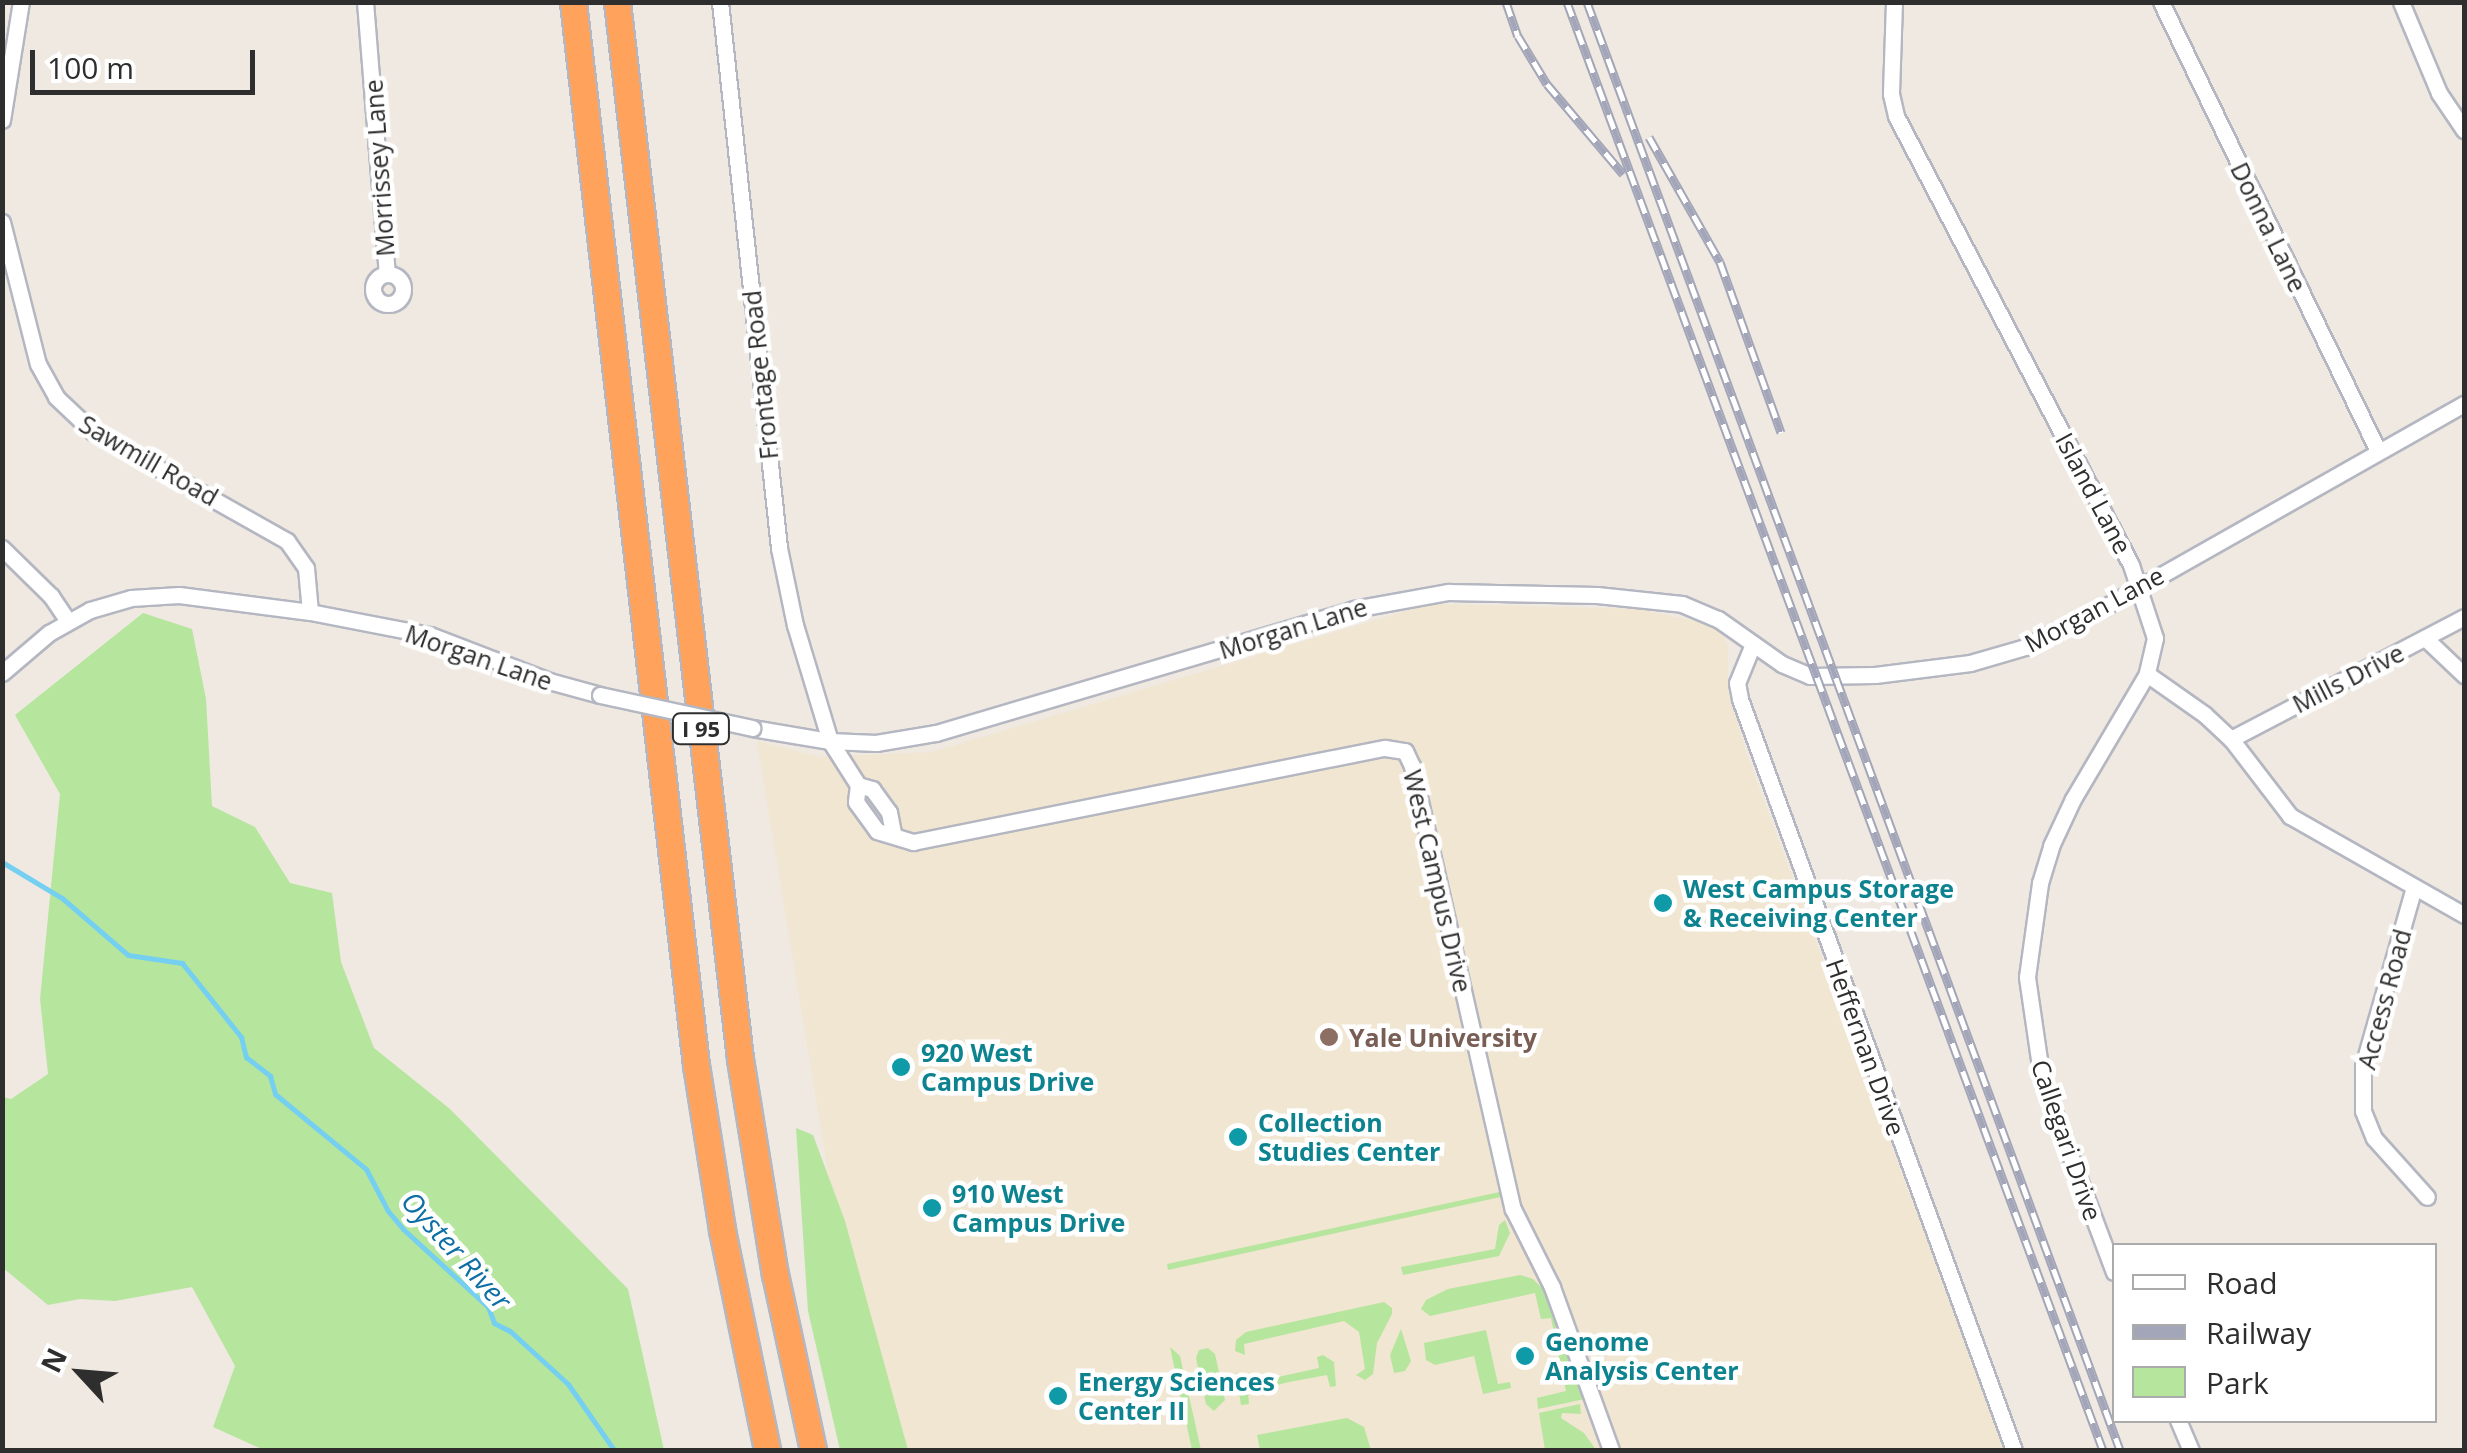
<!DOCTYPE html>
<html>
<head>
<meta charset="utf-8">
<style>
  body { margin:0 }
  #map { position:relative; width:2467px; height:1453px; overflow:hidden; background:#efe9e1; font-family:"Open Sans",sans-serif }
  div>[style] { position:absolute }
  .education>* { inset:0; background:#f0e6d1 }
  .green>* { inset:0; background:#b6e59e }
  .stream>* { height:5px; margin:-2.5px; padding:0 2.5px; transform-origin:2.5px; border-radius:2.5px; background:#75cff0 }
  .roads { filter:drop-shadow(2px 0 #b4b7c1) drop-shadow(-2px 0 #b4b7c1) drop-shadow(0 2px #b4b7c1) drop-shadow(0 -2px #b4b7c1) }
  .minor>* { height:15px; margin:-7.5px; padding:0 7.5px; transform-origin:7.5px; border-radius:7.5px; background:#fff }
  .minor>.ring { margin:-7.5px; padding:0; box-sizing:content-box; background:none; border:15px solid #fff; border-radius:50% }
  .highway>* { height:25px; margin:-12.5px; padding:0 12.5px; transform-origin:12.5px; border-radius:12.5px; background:#ffa35c }
  .rail>* { height:9px; margin-top:-4.5px; transform-origin:0; background:repeating-linear-gradient(90deg,#fff 0 15px,#a3a6b8 0 30px); box-sizing:border-box; border-block:2px solid #a3a6b8 }
  .bridges { filter:drop-shadow(2px 0 #b4b7c1) drop-shadow(-2px 0 #b4b7c1) drop-shadow(0 2px #b4b7c1) drop-shadow(0 -2px #b4b7c1) }
  .minor-bridge>* { height:15px; margin:-7.5px; padding:0 7.5px; transform-origin:7.5px; border-radius:7.5px; background:#fff }
  .dots>* { width:28px; height:28px; translate:-50% -50%; box-sizing:border-box; border:5px solid #fff; border-radius:50% }
  span { translate:-50% -50%; white-space:nowrap; text-align:center; line-height:1.15; -webkit-text-stroke:9px #fff; paint-order:stroke }
  .shield-label span { padding:2px 8px; background:#fff; border:2px solid; border-radius:8px; -webkit-text-stroke-width:0 }
  .shield-label { font-size:22px; color:#2e2e2e; font-weight:700 }
  .street-label { font-size:25px; color:#2e2e2e }
  .culture-label { font-size:25px; color:#0d838f; font-weight:700 }
  .left { translate:0 -50%; text-align:left }
  .education-label { font-size:25px; color:#785e54; font-weight:700 }
  .water-label { font-size:28px; color:#0d6fa3; font-style:italic }
  .frame { position:absolute; inset:0; border:5px solid #2e2e2e; pointer-events:none }
  .legend { position:absolute; left:2112px; top:1243px; width:325px; height:180px; box-sizing:border-box; background:#fff; border:2px solid #ababab; margin:0; padding:12px 18px; list-style:none; font-size:30px; color:#2e2e2e }
  .legend li { display:flex; align-items:center; gap:20px; height:50px }
  .legend b { width:50px; border:2px solid #ababab }
  .north { position:absolute; left:30px; top:1323px; width:100px; height:100px; -webkit-text-stroke:8px #fff; paint-order:stroke; rotate:296deg; font-size:28px; font-weight:700; line-height:40px; text-align:center; color:#2e2e2e }
  .north::after { content:''; display:block; margin:auto; width:35px; height:45px; background:#2e2e2e; clip-path:polygon(50% 0,100% 100%,50% 72%,0 100%) }
  .scale { position:absolute; left:30px; top:50px; width:225px; height:45px; box-sizing:border-box; border:5px solid #2e2e2e; border-top:0; padding-left:12px; font-size:30px; line-height:35px; white-space:nowrap; color:#2e2e2e; -webkit-text-stroke:8px #fff; paint-order:stroke }
</style>
</head>
<body>
<div id="map">
  <div class="education">
    <i style="clip-path:polygon(1430px 604px,1639px 609px,1708px 624px,1723px 636px,1728px 648px,1728px 691px,1747px 755px,2004px 1450px,894px 1450px,852px 1317px,757px 741px,821px 757px,932px 752px)"></i>
  </div>
  <div class="green">
    <i style="clip-path:polygon(143px 613px,192px 629px,206px 699px,212px 806px,255px 827px,290px 883px,332px 893px,341px 962px,374px 1048px,450px 1109px,628px 1289px,664px 1450px,264px 1450px,213px 1427px,235px 1366px,192px 1287px,115px 1301px,80px 1299px,48px 1305px,3px 1268px,3px 1097px,11px 1099px,48px 1074px,40px 999px,60px 794px,15px 715px)"></i>
    <i style="clip-path:polygon(796px 1128px,813px 1135px,845px 1221px,908px 1450px,840px 1450px,808px 1311px)"></i>
    <i style="clip-path:polygon(1518px 1188px,1505px 1196px,1168px 1270px,1167px 1264px)"></i>
    <i style="clip-path:polygon(1505px 1220px,1510px 1233px,1499px 1256px,1403px 1275px,1401px 1267px,1495px 1249px,1499px 1225px)"></i>
    <i style="clip-path:polygon(1520px 1275px,1533px 1279px,1548px 1294px,1585px 1399px,1538px 1409px,1537px 1398px,1566px 1391px,1551px 1318px,1541px 1319px,1535px 1293px,1430px 1316px,1421px 1309px,1426px 1300px,1448px 1289px)"></i>
    <i style="clip-path:polygon(1384px 1302px,1392px 1308px,1392px 1314px,1377px 1343px,1373px 1374px,1365px 1380px,1356px 1375px,1365px 1369px,1359px 1332px,1344px 1321px,1244px 1344px,1245px 1355px,1235px 1351px,1236px 1340px,1246px 1332px)"></i>
    <i style="clip-path:polygon(1401px 1329px,1411px 1361px,1405px 1371px,1394px 1373px,1390px 1355px)"></i>
    <i style="clip-path:polygon(1486px 1330px,1498px 1384px,1510px 1382px,1511px 1388px,1483px 1394px,1474px 1356px,1435px 1365px,1426px 1360px,1424px 1343px)"></i>
    <i style="clip-path:polygon(1170px 1347px,1180px 1356px,1201px 1450px,1192px 1450px)"></i>
    <i style="clip-path:polygon(1208px 1348px,1215px 1354px,1225px 1400px,1214px 1411px,1206px 1404px,1196px 1358px,1199px 1350px)"></i>
    <i style="clip-path:polygon(1323px 1355px,1334px 1362px,1336px 1386px,1330px 1387px,1327px 1375px,1289px 1382px,1248px 1392px,1249px 1404px,1241px 1405px,1236px 1373px,1242px 1373px,1246px 1384px,1319px 1368px,1317px 1357px)"></i>
    <i style="clip-path:polygon(1580px 1404px,1581px 1414px,1562px 1413px,1561px 1418px,1584px 1433px,1596px 1450px,1545px 1450px,1539px 1413px)"></i>
    <i style="clip-path:polygon(1347px 1418px,1364px 1427px,1371px 1450px,1260px 1450px,1257px 1435px)"></i>
  </div>
  <div class="stream">
    <i style="left:2px;top:862px;width:70px;rotate:31deg"></i>
    <i style="left:62px;top:898px;width:87px;rotate:40.8deg"></i>
    <i style="left:128px;top:955px;width:55px;rotate:8.4deg"></i>
    <i style="left:182px;top:963px;width:95px;rotate:51.4deg"></i>
    <i style="left:241px;top:1037px;width:21px;rotate:76deg"></i>
    <i style="left:246px;top:1057px;width:31px;rotate:38deg"></i>
    <i style="left:270px;top:1076px;width:19px;rotate:74deg"></i>
    <i style="left:275px;top:1094px;width:118px;rotate:39.5deg"></i>
    <i style="left:366px;top:1169px;width:47px;rotate:62.4deg"></i>
    <i style="left:388px;top:1211px;width:23px;rotate:50deg"></i>
    <i style="left:403px;top:1229px;width:115px;rotate:42.5deg"></i>
    <i style="left:488px;top:1307px;width:17px;rotate:69deg"></i>
    <i style="left:494px;top:1323px;width:18px;rotate:27deg"></i>
    <i style="left:510px;top:1331px;width:79px;rotate:42.4deg"></i>
    <i style="left:568px;top:1384px;width:80px;rotate:55.1deg"></i>
  </div>
  <div class="roads">
    <div class="minor">
      <i style="left:365px;top:2px;width:272px;rotate:85.4deg"></i>
      <i style="left:720px;top:2px;width:549px;rotate:83.83deg"></i>
      <i style="left:779px;top:548px;width:79px;rotate:78.3deg"></i>
      <i style="left:795px;top:625px;width:121px;rotate:73.2deg"></i>
      <i style="left:830px;top:741px;width:52px;rotate:57.5deg"></i>
      <i style="left:858px;top:785px;width:17px;rotate:97deg"></i>
      <i style="left:856px;top:802px;width:36px;rotate:54deg"></i>
      <i style="left:877px;top:831px;width:38px;rotate:17deg"></i>
      <i style="left:913px;top:842px;width:481px;rotate:-11.3deg"></i>
      <i style="left:1385px;top:748px;width:20px;rotate:9deg"></i>
      <i style="left:1405px;top:751px;width:17px;rotate:65deg"></i>
      <i style="left:1412px;top:766px;width:454px;rotate:77.2deg"></i>
      <i style="left:1513px;top:1209px;width:87px;rotate:63.4deg"></i>
      <i style="left:1552px;top:1287px;width:173px;rotate:70.1deg"></i>
      <i style="left:1894px;top:2px;width:92px;rotate:91.9deg"></i>
      <i style="left:1891px;top:94px;width:23px;rotate:77deg"></i>
      <i style="left:1896px;top:116px;width:507px;rotate:62.37deg"></i>
      <i style="left:2131px;top:565px;width:77px;rotate:71.8deg"></i>
      <i style="left:2155px;top:638px;width:37px;rotate:103deg"></i>
      <i style="left:2147px;top:674px;width:70px;rotate:35.1deg"></i>
      <i style="left:2204px;top:714px;width:37px;rotate:43deg"></i>
      <i style="left:2231px;top:739px;width:97px;rotate:52.5deg"></i>
      <i style="left:2290px;top:816px;width:200px;rotate:29.6deg"></i>
      <i style="left:2161px;top:2px;width:499px;rotate:64.2deg"></i>
      <i style="left:2401px;top:2px;width:99px;rotate:67.3deg"></i>
      <i style="left:2439px;top:93px;width:45px;rotate:56deg"></i>
      <i style="left:2px;top:120px;width:120px;rotate:-80.9deg"></i>
      <i style="left:2px;top:222px;width:146px;rotate:75.8deg"></i>
      <i style="left:38px;top:364px;width:38px;rotate:61deg"></i>
      <i style="left:56px;top:397px;width:50px;rotate:43.4deg"></i>
      <i style="left:92px;top:431px;width:224px;rotate:29.4deg"></i>
      <i style="left:287px;top:541px;width:33px;rotate:55deg"></i>
      <i style="left:306px;top:568px;width:44px;rotate:84.8deg"></i>
      <i class="ring" style="left:373px;top:274px;width:15px;height:15px"></i>
      <i style="left:2px;top:548px;width:69px;rotate:44.4deg"></i>
      <i style="left:51px;top:596px;width:30px;rotate:56deg"></i>
      <i style="left:2425px;top:638px;width:54px;rotate:43.5deg"></i>
      <i style="left:1753px;top:644px;width:42px;rotate:112.3deg"></i>
      <i style="left:1737px;top:683px;width:16px;rotate:79deg"></i>
      <i style="left:1740px;top:699px;width:799px;rotate:69.96deg"></i>
      <i style="left:2px;top:673px;width:62px;rotate:-40.4deg"></i>
      <i style="left:49px;top:633px;width:47px;rotate:-29.3deg"></i>
      <i style="left:90px;top:610px;width:43px;rotate:-16.3deg"></i>
      <i style="left:131px;top:598px;width:48px;rotate:-3.6deg"></i>
      <i style="left:179px;top:595px;width:132px;rotate:7.4deg"></i>
      <i style="left:310px;top:612px;width:122px;rotate:10.9deg"></i>
      <i style="left:430px;top:635px;width:128px;rotate:21.1deg"></i>
      <i style="left:549px;top:681px;width:53px;rotate:15.4deg"></i>
      <i style="left:752px;top:728px;width:79px;rotate:9.5deg"></i>
      <i style="left:830px;top:741px;width:46px;rotate:2.5deg"></i>
      <i style="left:876px;top:743px;width:61px;rotate:-9.5deg"></i>
      <i style="left:936px;top:733px;width:436px;rotate:-16.5deg"></i>
      <i style="left:1354px;top:609px;width:96px;rotate:-10.3deg"></i>
      <i style="left:1448px;top:592px;width:149px;rotate:1.2deg"></i>
      <i style="left:1597px;top:595px;width:85px;rotate:6deg"></i>
      <i style="left:1682px;top:604px;width:39px;rotate:23deg"></i>
      <i style="left:1718px;top:619px;width:78px;rotate:35.1deg"></i>
      <i style="left:1782px;top:664px;width:30px;rotate:23deg"></i>
      <i style="left:1810px;top:676px;width:65px;rotate:-0.9deg"></i>
      <i style="left:1875px;top:675px;width:96px;rotate:-7.2deg"></i>
      <i style="left:1970px;top:663px;width:57px;rotate:-16.2deg"></i>
      <i style="left:2025px;top:647px;width:87px;rotate:-26.6deg"></i>
      <i style="left:2103px;top:608px;width:415px;rotate:-29.5deg"></i>
      <i style="left:2231px;top:739px;width:263px;rotate:-27.6deg"></i>
      <i style="left:858px;top:785px;width:15px;rotate:16deg"></i>
      <i style="left:872px;top:789px;width:29px;rotate:54deg"></i>
      <i style="left:889px;top:812px;width:21px;rotate:79deg"></i>
      <i style="left:2414px;top:887px;width:186px;rotate:105.9deg"></i>
      <i style="left:2363px;top:1066px;width:45px;rotate:90deg"></i>
      <i style="left:2363px;top:1111px;width:29px;rotate:68deg"></i>
      <i style="left:2374px;top:1138px;width:79px;rotate:48.1deg"></i>
      <i style="left:2114px;top:1272px;width:205px;rotate:-110.6deg"></i>
      <i style="left:2042px;top:1080px;width:104px;rotate:-98.3deg"></i>
      <i style="left:2027px;top:977px;width:95px;rotate:-82.1deg"></i>
      <i style="left:2040px;top:883px;width:39px;rotate:-73deg"></i>
      <i style="left:2051px;top:846px;width:52px;rotate:-64.9deg"></i>
      <i style="left:2073px;top:799px;width:145px;rotate:-59.4deg"></i>
      <i style="left:2178px;top:1420px;width:33px;rotate:67deg"></i>
    </div>
    <div class="highway">
      <i style="left:573px;top:2px;width:1070px;rotate:83.4deg"></i>
      <i style="left:696px;top:1065px;width:167px;rotate:81deg"></i>
      <i style="left:722px;top:1230px;width:225px;rotate:78.4deg"></i>
      <i style="left:617px;top:2px;width:1064px;rotate:83.36deg"></i>
      <i style="left:740px;top:1059px;width:218px;rotate:80.8deg"></i>
      <i style="left:775px;top:1274px;width:180px;rotate:77.8deg"></i>
    </div>
  </div>
  <div class="rail">
    <i style="left:1506px;top:2px;width:36px;rotate:71deg"></i>
    <i style="left:1518px;top:36px;width:56px;rotate:58.9deg"></i>
    <i style="left:1547px;top:84px;width:118px;rotate:49.8deg"></i>
    <i style="left:1567px;top:2px;width:1544px;rotate:69.69deg"></i>
    <i style="left:1587px;top:2px;width:1543px;rotate:69.79deg"></i>
    <i style="left:1649px;top:137px;width:144px;rotate:60.4deg"></i>
    <i style="left:1720px;top:262px;width:181px;rotate:70.3deg"></i>
  </div>
  <div class="bridges">
    <div class="minor-bridge">
      <i style="left:600px;top:695px;width:156px;rotate:12.2deg"></i>
    </div>
  </div>
  <div class="dots">
    <i style="left:1663px;top:903px;background:#0f9aa8"></i>
    <i style="left:1329px;top:1037px;background:#8d6e63"></i>
    <i style="left:901px;top:1067px;background:#0f9aa8"></i>
    <i style="left:1238px;top:1137px;background:#0f9aa8"></i>
    <i style="left:932px;top:1208px;background:#0f9aa8"></i>
    <i style="left:1525px;top:1356px;background:#0f9aa8"></i>
    <i style="left:1058px;top:1396px;background:#0f9aa8"></i>
  </div>
  <div class="shield-label">
    <span style="left:701px;top:729px">I 95</span>
  </div>
  <div class="street-label">
    <span style="left:379px;top:168px;rotate:-94deg">Morrissey Lane</span>
    <span style="left:2269px;top:227px;rotate:64deg">Donna Lane</span>
    <span style="left:760px;top:375px;rotate:-96deg">Frontage Road</span>
    <span style="left:149px;top:460px;rotate:30deg">Sawmill Road</span>
    <span style="left:2094px;top:493px;rotate:62deg">Island Lane</span>
    <span style="left:2094px;top:609px;rotate:-28deg">Morgan Lane</span>
    <span style="left:1293px;top:628px;rotate:-17deg">Morgan Lane</span>
    <span style="left:479px;top:657px;rotate:19deg">Morgan Lane</span>
    <span style="left:2348px;top:678px;rotate:-27deg">Mills Drive</span>
    <span style="left:1438px;top:881px;rotate:77deg">West Campus Drive</span>
    <span style="left:2384px;top:999px;rotate:-75deg">Access Road</span>
    <span style="left:1866px;top:1047px;rotate:70deg">Heffernan Drive</span>
    <span style="left:2067px;top:1140px;rotate:71deg">Callegari Drive</span>
  </div>
  <div class="culture-label">
    <span class="left" style="left:1683px;top:903px">West Campus Storage<br>&amp; Receiving Center</span>
    <span class="left" style="left:921px;top:1067px">920 West<br>Campus Drive</span>
    <span class="left" style="left:1258px;top:1137px">Collection<br>Studies Center</span>
    <span class="left" style="left:952px;top:1208px">910 West<br>Campus Drive</span>
    <span class="left" style="left:1545px;top:1356px">Genome<br>Analysis Center</span>
    <span class="left" style="left:1078px;top:1396px">Energy Sciences<br>Center II</span>
  </div>
  <div class="education-label">
    <span class="left" style="left:1349px;top:1037px">Yale University</span>
  </div>
  <div class="water-label">
    <span style="left:457px;top:1250px;rotate:48deg">Oyster River</span>
  </div>
  <div class="frame"></div>
  <ul class="legend">
  <li><b style="height:12px;background:#fff"></b>Road</li>
  <li><b style="height:12px;background:#a3a6b8"></b>Railway</li>
  <li><b style="height:28px;background:#b6e59e"></b>Park</li>
  </ul>
  <div class="north">N</div>
  <div class="scale">100 m</div>
</div>
</body>
</html>
